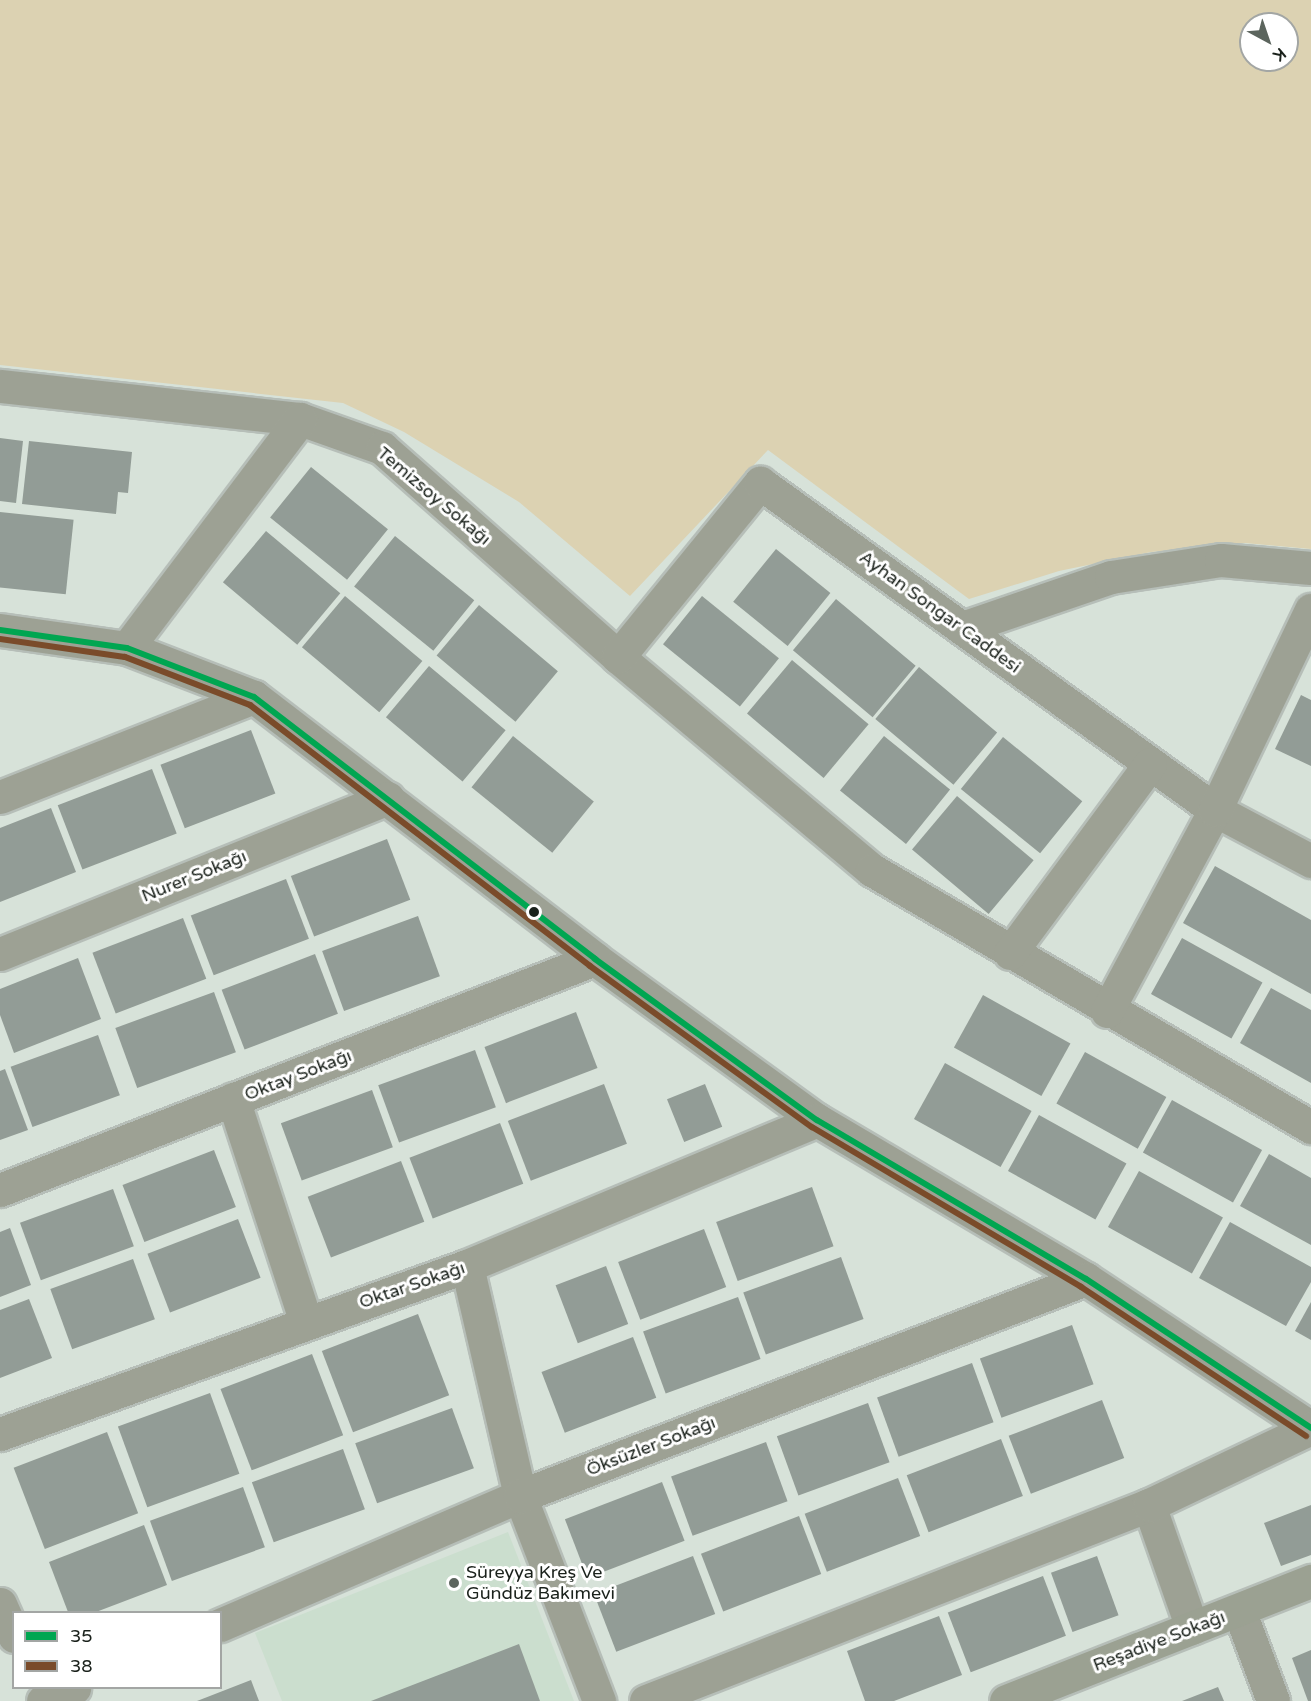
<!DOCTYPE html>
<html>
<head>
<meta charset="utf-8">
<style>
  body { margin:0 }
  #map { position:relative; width:1311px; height:1701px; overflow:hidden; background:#d7e2d9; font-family:"Varela Round",sans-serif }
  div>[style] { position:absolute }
  .built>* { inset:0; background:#cbdece }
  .green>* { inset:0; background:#dcd2b2 }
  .building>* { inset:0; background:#929c96; transform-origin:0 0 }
  .roads { filter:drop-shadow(2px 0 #b6beb8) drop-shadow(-2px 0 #b6beb8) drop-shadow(0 2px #b6beb8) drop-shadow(0 -2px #b6beb8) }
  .street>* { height:33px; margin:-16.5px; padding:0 16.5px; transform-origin:16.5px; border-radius:16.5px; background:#9da194 }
  .secondary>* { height:33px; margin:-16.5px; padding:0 16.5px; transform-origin:16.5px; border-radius:16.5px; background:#9ba192 }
  .bus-1>* { height:6px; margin:-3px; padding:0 3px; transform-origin:3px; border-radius:3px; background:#00a651 }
  .bus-2>* { height:6px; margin:-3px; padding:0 3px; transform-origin:3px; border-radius:3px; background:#7a4b2a }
  .dots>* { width:16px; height:16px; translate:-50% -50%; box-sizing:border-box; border:3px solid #fff; border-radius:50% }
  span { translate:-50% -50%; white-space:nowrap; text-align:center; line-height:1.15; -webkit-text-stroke:6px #fff; paint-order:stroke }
  .street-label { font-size:18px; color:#1a211b }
  .poi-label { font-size:18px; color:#1a211b }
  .left { translate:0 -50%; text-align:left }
  .legend { position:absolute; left:12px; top:1611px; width:210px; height:78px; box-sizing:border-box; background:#fff; border:2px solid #a3a6a4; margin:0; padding:8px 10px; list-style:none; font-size:18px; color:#1a211b }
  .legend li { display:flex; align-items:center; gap:12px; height:30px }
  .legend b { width:30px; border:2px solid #a3a6a4 }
  .north { position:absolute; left:1239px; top:12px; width:60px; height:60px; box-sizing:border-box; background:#fff; border:2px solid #a3a6a4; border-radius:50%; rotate:140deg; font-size:16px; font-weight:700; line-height:24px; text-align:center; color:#1a211b }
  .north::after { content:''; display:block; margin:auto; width:21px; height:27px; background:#5c655e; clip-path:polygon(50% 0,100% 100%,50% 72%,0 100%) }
</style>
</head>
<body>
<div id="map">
  <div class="built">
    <i style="clip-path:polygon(508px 1532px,574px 1701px,282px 1701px,255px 1633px)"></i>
  </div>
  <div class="green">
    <i style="clip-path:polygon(evenodd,0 0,1311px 0,1311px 549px,1245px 543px,1151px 552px,1059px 571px,969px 599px,768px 450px,630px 596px,519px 502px,404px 432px,343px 403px,0 365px,0 0,1251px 24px,1287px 24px,1287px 60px,1251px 60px,1251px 24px)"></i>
  </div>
  <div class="building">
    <i style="clip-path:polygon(0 438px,23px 441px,16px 503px,0 501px)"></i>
    <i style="clip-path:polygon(29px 441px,132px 452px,128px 493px,118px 492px,116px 514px,22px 504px)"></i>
    <i style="left:311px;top:467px;width:99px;height:65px;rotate:39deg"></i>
    <i style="left:0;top:512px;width:74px;height:75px;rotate:6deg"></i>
    <i style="left:266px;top:531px;width:97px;height:67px;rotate:40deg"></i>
    <i style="left:395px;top:536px;width:102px;height:65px;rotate:39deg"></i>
    <i style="left:776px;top:549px;width:70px;height:68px;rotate:39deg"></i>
    <i style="left:345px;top:596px;width:101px;height:67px;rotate:40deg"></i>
    <i style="left:702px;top:596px;width:99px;height:62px;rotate:39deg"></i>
    <i style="left:836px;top:599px;width:104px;height:67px;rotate:40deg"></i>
    <i style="left:479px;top:605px;width:103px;height:66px;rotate:40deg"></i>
    <i style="left:792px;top:660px;width:100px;height:70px;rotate:40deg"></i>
    <i style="left:429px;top:666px;width:100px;height:67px;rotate:40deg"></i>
    <i style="left:919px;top:667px;width:102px;height:68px;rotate:40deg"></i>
    <i style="clip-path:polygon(1301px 695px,1311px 700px,1311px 766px,1275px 749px)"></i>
    <i style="left:251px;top:730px;width:68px;height:97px;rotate:69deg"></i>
    <i style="left:513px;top:736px;width:104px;height:66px;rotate:39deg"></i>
    <i style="left:884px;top:736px;width:85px;height:70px;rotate:39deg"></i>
    <i style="left:1003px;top:737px;width:102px;height:67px;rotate:39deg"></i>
    <i style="left:152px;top:769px;width:69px;height:101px;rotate:69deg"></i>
    <i style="left:957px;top:796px;width:100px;height:70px;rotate:40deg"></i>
    <i style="clip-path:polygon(51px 808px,76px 872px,0 902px,0 828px)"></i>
    <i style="left:387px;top:839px;width:65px;height:103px;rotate:69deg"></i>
    <i style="clip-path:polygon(1215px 866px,1311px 920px,1311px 994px,1183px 923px)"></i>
    <i style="left:286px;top:879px;width:64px;height:102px;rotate:69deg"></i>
    <i style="left:418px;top:916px;width:64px;height:102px;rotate:70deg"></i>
    <i style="left:183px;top:918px;width:65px;height:97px;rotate:69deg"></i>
    <i style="left:1182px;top:938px;width:92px;height:64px;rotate:29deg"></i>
    <i style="left:315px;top:954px;width:64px;height:100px;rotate:69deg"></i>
    <i style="clip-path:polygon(78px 958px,101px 1019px,14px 1053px,0 1015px,0 989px)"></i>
    <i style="clip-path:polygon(1271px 988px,1311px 1010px,1311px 1083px,1240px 1043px)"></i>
    <i style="left:214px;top:992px;width:64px;height:105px;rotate:70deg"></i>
    <i style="left:983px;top:995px;width:100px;height:60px;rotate:29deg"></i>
    <i style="left:576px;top:1012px;width:60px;height:98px;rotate:69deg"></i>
    <i style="left:98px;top:1035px;width:64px;height:93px;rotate:70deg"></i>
    <i style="left:475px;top:1050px;width:61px;height:103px;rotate:70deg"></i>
    <i style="left:1085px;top:1052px;width:93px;height:59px;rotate:29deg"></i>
    <i style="left:945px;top:1063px;width:99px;height:64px;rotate:29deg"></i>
    <i style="clip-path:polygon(5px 1069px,28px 1130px,0 1140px,0 1071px)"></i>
    <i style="left:604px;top:1084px;width:64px;height:103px;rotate:69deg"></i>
    <i style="left:705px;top:1084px;width:46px;height:41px;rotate:68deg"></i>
    <i style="left:372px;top:1090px;width:61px;height:97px;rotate:70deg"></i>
    <i style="left:1172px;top:1100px;width:103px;height:60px;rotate:29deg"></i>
    <i style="left:1039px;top:1115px;width:100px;height:64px;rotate:29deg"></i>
    <i style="left:500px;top:1123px;width:65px;height:97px;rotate:69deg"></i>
    <i style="left:214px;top:1150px;width:61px;height:98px;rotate:69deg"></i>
    <i style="clip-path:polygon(1269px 1154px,1311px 1178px,1311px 1245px,1240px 1206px)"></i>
    <i style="left:401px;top:1161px;width:65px;height:100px;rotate:69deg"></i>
    <i style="left:1139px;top:1171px;width:96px;height:64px;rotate:29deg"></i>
    <i style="left:812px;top:1187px;width:63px;height:102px;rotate:70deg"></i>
    <i style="left:113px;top:1189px;width:61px;height:99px;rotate:70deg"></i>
    <i style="left:238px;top:1219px;width:63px;height:97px;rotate:69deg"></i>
    <i style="clip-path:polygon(1230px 1222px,1311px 1267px,1311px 1282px,1286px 1326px,1199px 1278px)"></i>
    <i style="clip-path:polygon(10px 1228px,31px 1285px,0 1297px,0 1232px)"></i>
    <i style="left:704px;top:1229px;width:62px;height:92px;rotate:69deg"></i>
    <i style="left:841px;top:1257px;width:66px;height:104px;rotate:70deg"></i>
    <i style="left:133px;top:1259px;width:64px;height:88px;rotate:70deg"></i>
    <i style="left:606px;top:1266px;width:62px;height:54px;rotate:69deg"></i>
    <i style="left:738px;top:1297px;width:66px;height:101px;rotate:70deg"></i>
    <i style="clip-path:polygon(29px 1299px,52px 1358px,0 1378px,0 1310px)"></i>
    <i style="clip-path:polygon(1311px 1302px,1311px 1340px,1295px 1331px)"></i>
    <i style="left:418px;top:1314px;width:87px;height:103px;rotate:69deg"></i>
    <i style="left:1072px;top:1325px;width:63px;height:98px;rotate:70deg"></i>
    <i style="left:633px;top:1337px;width:65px;height:98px;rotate:69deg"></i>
    <i style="left:312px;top:1354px;width:87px;height:98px;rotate:69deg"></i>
    <i style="left:972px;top:1363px;width:63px;height:101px;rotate:70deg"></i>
    <i style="left:210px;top:1393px;width:86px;height:98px;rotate:70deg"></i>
    <i style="left:1102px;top:1400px;width:62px;height:100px;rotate:69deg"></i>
    <i style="left:868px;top:1403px;width:63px;height:97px;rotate:70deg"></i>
    <i style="left:452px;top:1408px;width:64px;height:103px;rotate:70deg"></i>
    <i style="left:107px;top:1432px;width:87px;height:100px;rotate:69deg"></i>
    <i style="left:1001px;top:1439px;width:61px;height:101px;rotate:69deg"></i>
    <i style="left:766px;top:1442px;width:63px;height:101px;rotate:70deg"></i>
    <i style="left:343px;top:1449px;width:64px;height:97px;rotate:70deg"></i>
    <i style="left:898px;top:1478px;width:62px;height:100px;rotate:69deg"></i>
    <i style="left:662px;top:1482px;width:63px;height:104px;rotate:69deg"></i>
    <i style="left:243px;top:1487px;width:64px;height:99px;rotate:70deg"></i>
    <i style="clip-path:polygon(1311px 1505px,1311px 1555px,1281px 1566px,1264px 1523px)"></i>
    <i style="left:799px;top:1516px;width:62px;height:105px;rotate:69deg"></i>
    <i style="clip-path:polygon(144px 1525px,167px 1585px,96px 1612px,68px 1612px,49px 1562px)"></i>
    <i style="left:693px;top:1556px;width:62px;height:106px;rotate:69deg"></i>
    <i style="left:1097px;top:1556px;width:63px;height:49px;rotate:70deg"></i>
    <i style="left:1043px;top:1576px;width:64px;height:102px;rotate:69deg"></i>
    <i style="clip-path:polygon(939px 1616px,962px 1675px,894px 1701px,865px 1701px,847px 1651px)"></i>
    <i style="clip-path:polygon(519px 1644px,540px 1701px,371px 1701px)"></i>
    <i style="clip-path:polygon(1311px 1650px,1311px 1701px,1308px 1701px,1292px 1658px)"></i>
    <i style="clip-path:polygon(251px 1680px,259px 1701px,197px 1701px)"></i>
    <i style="clip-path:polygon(1218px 1687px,1224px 1701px,1182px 1701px)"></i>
  </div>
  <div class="roads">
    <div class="street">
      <i style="left:0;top:386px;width:302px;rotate:6.3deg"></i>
      <i style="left:300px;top:419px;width:87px;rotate:19.5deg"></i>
      <i style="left:382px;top:448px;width:315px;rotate:41.5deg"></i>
      <i style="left:618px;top:657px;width:331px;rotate:40deg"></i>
      <i style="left:872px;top:870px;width:509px;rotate:30.35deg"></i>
      <i style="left:962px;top:628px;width:157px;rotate:-18.9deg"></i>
      <i style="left:1111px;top:577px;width:111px;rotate:-8.8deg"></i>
      <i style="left:1221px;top:560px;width:90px;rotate:5.1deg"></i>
      <i style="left:0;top:630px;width:128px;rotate:8.1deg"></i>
      <i style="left:127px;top:648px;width:136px;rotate:21.1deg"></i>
      <i style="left:254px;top:697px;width:430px;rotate:37.5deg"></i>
      <i style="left:595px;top:959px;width:274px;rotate:36deg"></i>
      <i style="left:817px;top:1120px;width:312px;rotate:30.6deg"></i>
      <i style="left:1086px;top:1279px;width:270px;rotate:33.5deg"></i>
      <i style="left:127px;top:648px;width:287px;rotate:-52.9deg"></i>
      <i style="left:618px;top:657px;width:225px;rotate:-50.8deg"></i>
      <i style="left:760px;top:483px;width:560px;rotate:35.7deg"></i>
      <i style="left:1215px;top:810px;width:109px;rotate:28deg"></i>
      <i style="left:0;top:797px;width:273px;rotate:-21.5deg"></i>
      <i style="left:1010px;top:953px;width:235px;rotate:-53.5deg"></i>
      <i style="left:0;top:954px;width:418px;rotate:-21.9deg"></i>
      <i style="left:1107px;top:1011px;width:228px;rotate:-61.8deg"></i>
      <i style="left:1215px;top:810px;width:222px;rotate:-64.4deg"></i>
      <i style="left:233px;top:1099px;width:235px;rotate:71.9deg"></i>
      <i style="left:0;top:1190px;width:638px;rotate:-21.22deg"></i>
      <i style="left:467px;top:1266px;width:236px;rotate:77deg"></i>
      <i style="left:520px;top:1496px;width:220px;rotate:68.9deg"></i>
      <i style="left:0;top:1434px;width:496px;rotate:-19.8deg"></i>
      <i style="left:467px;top:1266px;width:379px;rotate:-22.6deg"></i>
      <i style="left:1149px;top:1505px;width:130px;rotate:70.7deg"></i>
      <i style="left:0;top:1604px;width:35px;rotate:66deg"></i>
      <i style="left:1239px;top:1610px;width:97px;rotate:69.5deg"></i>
      <i style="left:220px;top:1625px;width:327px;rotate:-23.3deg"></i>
      <i style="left:520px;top:1496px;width:606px;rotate:-20.98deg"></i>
      <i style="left:43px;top:1701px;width:34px;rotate:-23deg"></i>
      <i style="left:646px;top:1701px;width:540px;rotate:-21.29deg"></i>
      <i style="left:1149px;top:1505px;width:179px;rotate:-25.4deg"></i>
    </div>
    <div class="secondary">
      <i style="left:1006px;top:1701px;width:328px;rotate:-21.5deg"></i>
    </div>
  </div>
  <div class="bus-1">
    <i style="left:0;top:630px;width:128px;rotate:8.1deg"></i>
    <i style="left:127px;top:648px;width:136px;rotate:21.1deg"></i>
    <i style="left:254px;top:697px;width:430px;rotate:37.5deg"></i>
    <i style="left:595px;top:959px;width:274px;rotate:36deg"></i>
    <i style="left:817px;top:1120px;width:312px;rotate:30.6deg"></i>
    <i style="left:1086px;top:1279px;width:270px;rotate:33.5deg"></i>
  </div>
  <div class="bus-2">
    <i style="left:0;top:639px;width:126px;rotate:8.2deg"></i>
    <i style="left:125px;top:657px;width:134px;rotate:21deg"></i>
    <i style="left:250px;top:705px;width:429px;rotate:37.5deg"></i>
    <i style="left:590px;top:966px;width:274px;rotate:36deg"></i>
    <i style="left:812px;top:1127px;width:313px;rotate:30.7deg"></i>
    <i style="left:1081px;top:1287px;width:270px;rotate:33.5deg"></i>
  </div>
  <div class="dots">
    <i style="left:534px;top:912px;background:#1a211b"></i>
    <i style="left:454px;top:1583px;background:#5c655e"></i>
  </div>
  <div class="street-label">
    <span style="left:434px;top:496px;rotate:40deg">Temizsoy Sokağı</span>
    <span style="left:940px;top:612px;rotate:36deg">Ayhan Songar Caddesi</span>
    <span style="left:194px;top:876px;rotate:-22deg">Nurer Sokağı</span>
    <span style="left:298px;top:1075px;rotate:-21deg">Oktay Sokağı</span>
    <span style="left:412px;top:1285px;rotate:-19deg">Oktar Sokağı</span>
    <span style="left:651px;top:1446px;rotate:-21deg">Öksüzler Sokağı</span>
    <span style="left:1159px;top:1641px;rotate:-21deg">Reşadiye Sokağı</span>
  </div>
  <div class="poi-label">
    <span class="left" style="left:466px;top:1583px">Süreyya Kreş Ve<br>Gündüz Bakımevi</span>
  </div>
  <ul class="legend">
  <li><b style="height:8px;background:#00a651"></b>35</li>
  <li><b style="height:8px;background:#7a4b2a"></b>38</li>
  </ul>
  <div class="north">K</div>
</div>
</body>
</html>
